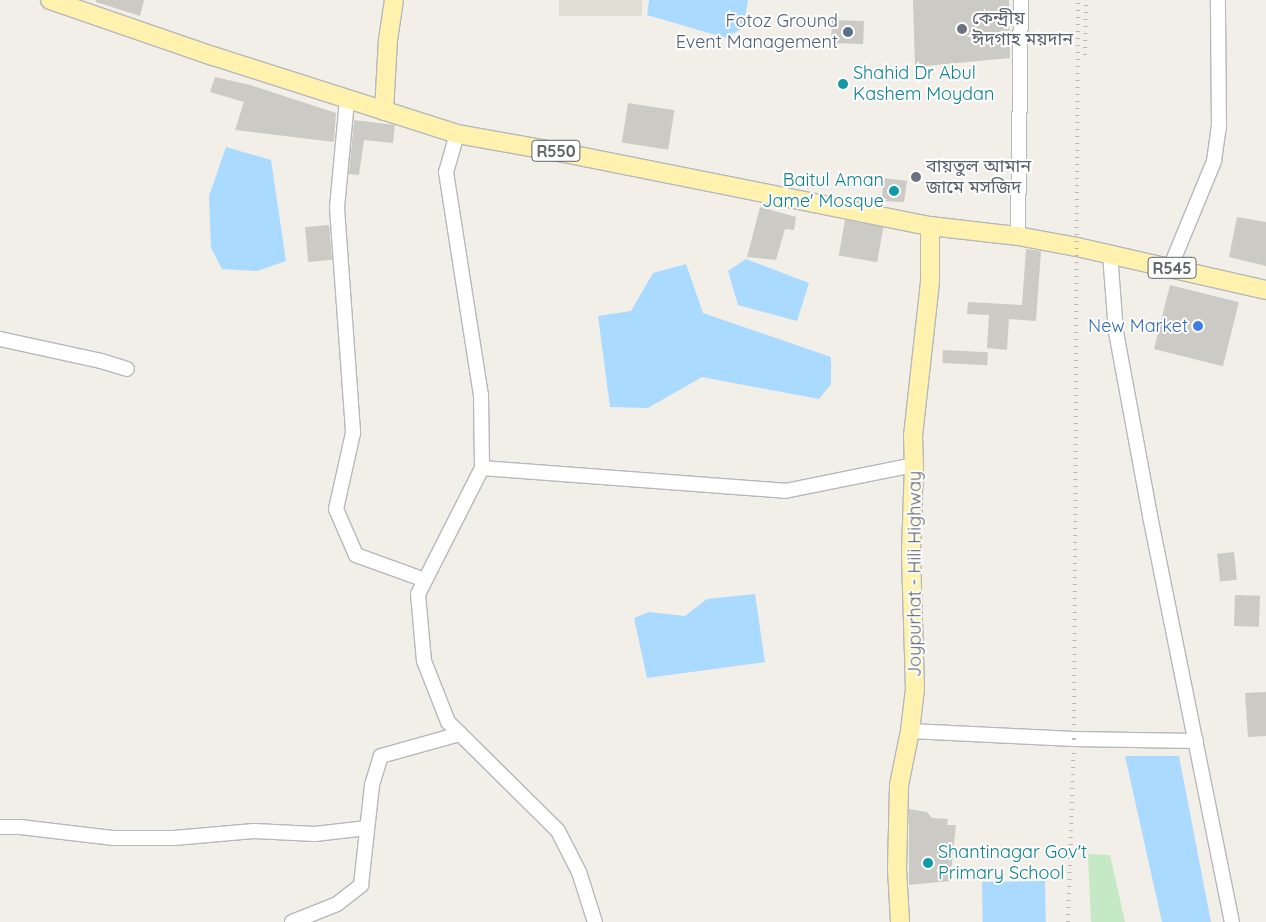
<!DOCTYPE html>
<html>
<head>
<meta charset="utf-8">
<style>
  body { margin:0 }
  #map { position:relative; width:1266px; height:922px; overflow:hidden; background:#f1efe8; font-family:Quicksand,"Noto Sans Bengali",sans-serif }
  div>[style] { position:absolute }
  .education>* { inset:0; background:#e1ded6; transform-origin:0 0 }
  .green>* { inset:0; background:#c5e8c5 }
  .water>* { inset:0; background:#aadaff; transform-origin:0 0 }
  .building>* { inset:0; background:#cccac5; transform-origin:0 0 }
  .roads { filter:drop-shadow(1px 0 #b5b8bc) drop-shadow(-1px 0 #b5b8bc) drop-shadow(0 1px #b5b8bc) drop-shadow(0 -1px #b5b8bc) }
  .minor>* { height:14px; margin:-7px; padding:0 7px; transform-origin:7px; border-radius:7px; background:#fff }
  .major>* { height:18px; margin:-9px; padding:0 9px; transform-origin:9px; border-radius:9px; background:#fff2af }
  .rail>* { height:4px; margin-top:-2px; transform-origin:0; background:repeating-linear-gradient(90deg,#b6b7b8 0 1px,transparent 0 7px) }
  .dots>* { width:14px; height:14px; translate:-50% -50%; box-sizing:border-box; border:2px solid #fff; border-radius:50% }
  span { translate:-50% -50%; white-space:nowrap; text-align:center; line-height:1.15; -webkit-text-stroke:4px #fff; paint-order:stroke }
  .shield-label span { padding:1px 4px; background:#fff; border:1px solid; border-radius:4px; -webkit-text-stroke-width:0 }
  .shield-label { font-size:16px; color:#5f6368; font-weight:700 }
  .worship-label { font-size:18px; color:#5b616d }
  .left { translate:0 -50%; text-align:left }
  .service-label { font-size:18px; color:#4e5e75 }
  .right { translate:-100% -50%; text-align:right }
  .culture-label { font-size:18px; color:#0d838f }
  .shop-label { font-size:18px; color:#366cbe }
  .street-label { font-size:18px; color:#5f6368 }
</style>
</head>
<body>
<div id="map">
  <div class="education">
    <i style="left:559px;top:0;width:83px;height:16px"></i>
  </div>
  <div class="green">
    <i style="clip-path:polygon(1088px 854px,1110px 855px,1125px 922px,1091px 922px)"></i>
  </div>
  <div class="water">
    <i style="clip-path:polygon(649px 0,748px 0,743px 28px,726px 38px,647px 15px)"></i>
    <i style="clip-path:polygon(226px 147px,271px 160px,286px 261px,257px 271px,222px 269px,211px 248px,209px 196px)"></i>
    <i style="clip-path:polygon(746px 259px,809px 283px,797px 321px,738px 305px,728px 271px)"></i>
    <i style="clip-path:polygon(686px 264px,703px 313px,831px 357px,831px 384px,819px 399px,702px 377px,648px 408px,610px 407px,598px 316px,631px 311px,653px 273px)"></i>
    <i style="clip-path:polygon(755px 594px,765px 662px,647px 678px,634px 618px,649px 612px,685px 616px,707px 599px)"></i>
    <i style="clip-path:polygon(1125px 756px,1179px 756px,1211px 922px,1162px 922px)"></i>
    <i style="left:1045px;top:881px;width:41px;height:63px;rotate:89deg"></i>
  </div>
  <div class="building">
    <i style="clip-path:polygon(96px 0,144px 0,140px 16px,96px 2px)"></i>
    <i style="clip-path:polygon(913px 0,1009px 0,1010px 58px,915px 67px)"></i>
    <i style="left:832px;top:20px;width:32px;height:23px;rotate:2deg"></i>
    <i style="clip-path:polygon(215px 77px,250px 85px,336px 113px,334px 142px,235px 130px,244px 102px,210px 92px)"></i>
    <i style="left:628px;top:103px;width:47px;height:40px;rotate:9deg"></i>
    <i style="clip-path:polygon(354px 120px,395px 125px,393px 143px,364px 140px,359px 175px,349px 174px)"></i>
    <i style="clip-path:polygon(883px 178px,907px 181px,904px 202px,882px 201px)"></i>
    <i style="clip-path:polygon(760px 207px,796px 217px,794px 230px,785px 229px,776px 260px,747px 257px)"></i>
    <i style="clip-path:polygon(1237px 217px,1266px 222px,1266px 266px,1229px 257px)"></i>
    <i style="left:845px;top:220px;width:39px;height:36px;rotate:10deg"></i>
    <i style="left:329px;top:225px;width:35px;height:24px;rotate:85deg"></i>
    <i style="clip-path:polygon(1026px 249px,1041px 251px,1036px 321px,1009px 319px,1007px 350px,987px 348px,989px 315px,967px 314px,968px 302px,1022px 305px)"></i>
    <i style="left:1170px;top:285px;width:71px;height:66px;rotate:14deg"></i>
    <i style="left:943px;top:350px;width:45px;height:13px;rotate:3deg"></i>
    <i style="left:1234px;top:552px;width:28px;height:17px;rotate:84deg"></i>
    <i style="left:1235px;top:595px;width:25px;height:31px;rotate:2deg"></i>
    <i style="clip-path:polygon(1266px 692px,1266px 736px,1248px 737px,1245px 693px)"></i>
    <i style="clip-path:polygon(909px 809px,927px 812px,932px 818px,948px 819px,947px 825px,956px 825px,950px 881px,909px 885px)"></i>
  </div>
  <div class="roads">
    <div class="minor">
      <i style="left:347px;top:100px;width:108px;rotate:95.3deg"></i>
      <i style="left:337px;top:208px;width:226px;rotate:85.9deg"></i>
      <i style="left:353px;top:433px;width:78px;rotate:102.6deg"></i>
      <i style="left:336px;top:509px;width:50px;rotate:66.5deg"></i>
      <i style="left:356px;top:555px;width:73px;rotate:19.9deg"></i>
      <i style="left:457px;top:134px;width:40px;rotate:106deg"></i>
      <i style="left:446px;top:172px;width:226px;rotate:81.1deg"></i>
      <i style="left:481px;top:395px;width:73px;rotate:89.2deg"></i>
      <i style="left:482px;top:468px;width:141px;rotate:116.9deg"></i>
      <i style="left:418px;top:594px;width:67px;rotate:84.9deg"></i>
      <i style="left:424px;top:661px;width:66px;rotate:68.5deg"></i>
      <i style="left:448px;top:722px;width:155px;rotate:44.7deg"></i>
      <i style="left:558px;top:831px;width:46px;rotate:62.9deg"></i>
      <i style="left:579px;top:872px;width:52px;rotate:72.3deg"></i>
      <i style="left:1018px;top:236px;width:236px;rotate:-89.3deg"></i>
      <i style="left:1110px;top:254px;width:78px;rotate:85.6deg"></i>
      <i style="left:1116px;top:332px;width:187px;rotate:79.5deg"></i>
      <i style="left:1150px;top:516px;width:414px;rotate:78.6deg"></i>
      <i style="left:1170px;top:268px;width:116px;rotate:-67.6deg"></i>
      <i style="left:1214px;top:161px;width:34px;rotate:-82deg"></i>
      <i style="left:1219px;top:127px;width:127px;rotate:-90.5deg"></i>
      <i style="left:0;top:339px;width:103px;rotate:12.3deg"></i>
      <i style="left:101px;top:361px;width:27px;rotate:17deg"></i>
      <i style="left:482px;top:468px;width:304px;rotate:4.3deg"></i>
      <i style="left:785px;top:491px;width:132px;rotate:-11.4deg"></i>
      <i style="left:910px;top:731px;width:164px;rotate:2.8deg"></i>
      <i style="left:1074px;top:739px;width:122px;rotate:0.9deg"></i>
      <i style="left:0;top:827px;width:20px"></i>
      <i style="left:20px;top:827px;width:95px;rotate:6.7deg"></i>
      <i style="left:114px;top:838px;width:60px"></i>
      <i style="left:174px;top:838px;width:80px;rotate:-5deg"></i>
      <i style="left:254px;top:831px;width:61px;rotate:2.8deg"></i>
      <i style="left:315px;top:834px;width:52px;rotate:-6.6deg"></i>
      <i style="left:292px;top:922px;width:48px;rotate:-21.8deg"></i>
      <i style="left:337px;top:904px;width:31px;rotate:-38deg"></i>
      <i style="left:361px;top:885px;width:101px;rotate:-83.7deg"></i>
      <i style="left:372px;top:785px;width:30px;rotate:-73deg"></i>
      <i style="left:381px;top:756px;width:82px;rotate:-15.6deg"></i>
    </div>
    <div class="major">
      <i style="left:50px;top:0;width:172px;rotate:19deg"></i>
      <i style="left:213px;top:56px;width:256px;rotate:17.7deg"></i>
      <i style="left:457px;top:134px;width:109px;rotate:10.1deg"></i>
      <i style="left:564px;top:153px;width:373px;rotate:11.3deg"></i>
      <i style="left:930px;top:226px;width:89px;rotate:6.5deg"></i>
      <i style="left:1018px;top:236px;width:60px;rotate:10.6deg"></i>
      <i style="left:1077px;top:247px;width:194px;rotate:12.8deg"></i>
      <i style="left:384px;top:111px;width:71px;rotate:-86.8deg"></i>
      <i style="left:388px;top:40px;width:40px;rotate:-81.5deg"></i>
      <i style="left:900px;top:922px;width:53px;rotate:-93.2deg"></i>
      <i style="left:897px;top:869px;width:84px;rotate:-88.6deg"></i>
      <i style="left:899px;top:785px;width:55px;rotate:-78.5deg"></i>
      <i style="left:910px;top:731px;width:42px;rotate:-83.2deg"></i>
      <i style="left:915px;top:689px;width:138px;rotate:-91.7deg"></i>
      <i style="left:911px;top:551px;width:86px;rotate:-88deg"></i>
      <i style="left:914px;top:465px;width:29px;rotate:-92deg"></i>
      <i style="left:913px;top:436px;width:156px;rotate:-83.7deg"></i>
      <i style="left:930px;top:281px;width:55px;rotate:-90deg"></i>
    </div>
  </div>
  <div class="rail">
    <i style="left:1085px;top:55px;width:55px;rotate:-89deg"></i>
    <i style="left:1068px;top:922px;width:183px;rotate:-88.1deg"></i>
    <i style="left:1074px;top:739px;width:739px;rotate:-89.69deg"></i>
  </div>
  <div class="dots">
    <i style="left:962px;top:29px;background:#6b7280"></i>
    <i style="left:848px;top:32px;background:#5c6f8a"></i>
    <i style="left:843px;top:84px;background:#0f9aa8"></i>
    <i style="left:916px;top:177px;background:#6b7280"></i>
    <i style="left:894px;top:191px;background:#0f9aa8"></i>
    <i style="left:1198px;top:326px;background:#3f7fe0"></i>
    <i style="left:928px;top:863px;background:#0f9aa8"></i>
  </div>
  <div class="shield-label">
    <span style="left:556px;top:151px">R550</span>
    <span style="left:1172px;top:268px">R545</span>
  </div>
  <div class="worship-label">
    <span class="left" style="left:972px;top:29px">কেন্দ্রীয়<br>ঈদগাহ ময়দান</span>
    <span class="left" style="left:926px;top:177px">বায়তুল আমান<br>জামে মসজিদ</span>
  </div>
  <div class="service-label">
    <span class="right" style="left:838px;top:32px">Fotoz Ground<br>Event Management</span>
  </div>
  <div class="culture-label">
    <span class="left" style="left:853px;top:84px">Shahid Dr Abul<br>Kashem Moydan</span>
    <span class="right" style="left:884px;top:191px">Baitul Aman<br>Jame' Mosque</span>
    <span class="left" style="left:938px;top:863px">Shantinagar Gov't<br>Primary School</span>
  </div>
  <div class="shop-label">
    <span class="right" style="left:1188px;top:326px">New Market</span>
  </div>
  <div class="street-label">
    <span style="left:915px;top:574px;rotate:-90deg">Joypurhat - Hili Highway</span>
  </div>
</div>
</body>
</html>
